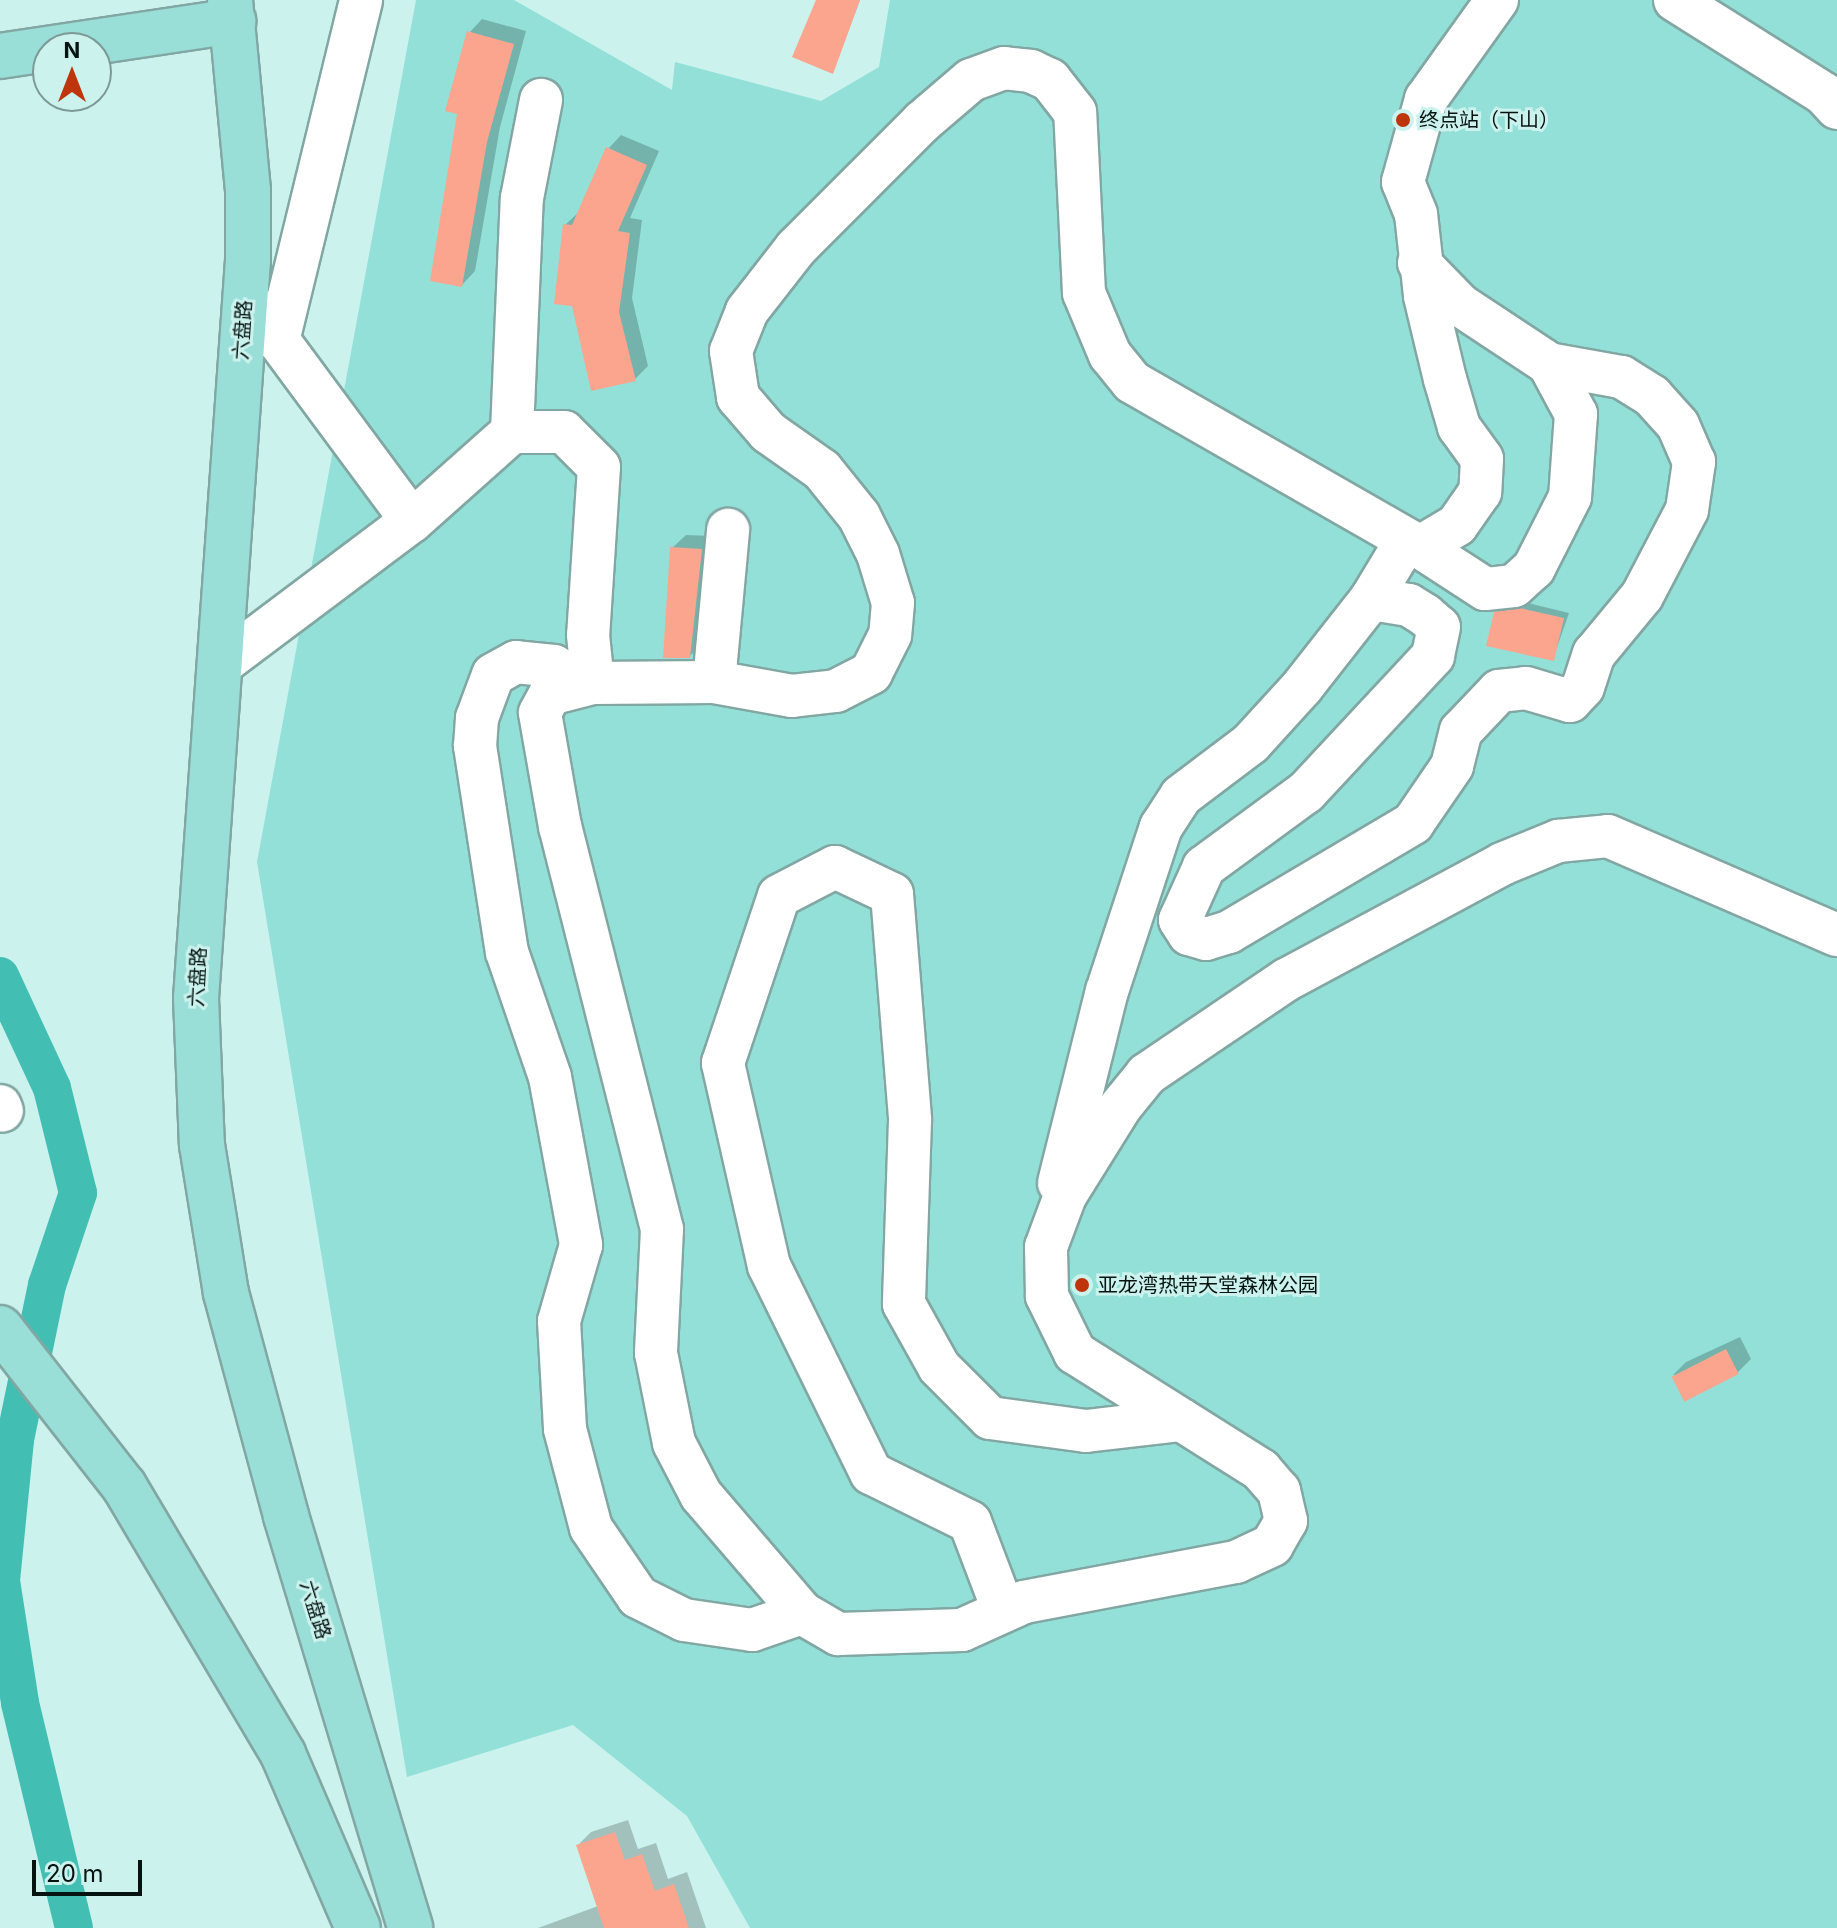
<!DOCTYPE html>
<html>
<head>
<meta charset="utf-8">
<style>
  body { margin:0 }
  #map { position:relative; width:1837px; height:1928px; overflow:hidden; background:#cbf2ed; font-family:Inter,"Noto Sans SC",sans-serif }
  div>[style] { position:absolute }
  .green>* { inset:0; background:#92e0d8 }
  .shadow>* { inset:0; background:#0003 }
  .canal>* { height:38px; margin:-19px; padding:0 19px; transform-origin:19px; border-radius:19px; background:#43beb3 }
  .building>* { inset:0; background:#fba58e; transform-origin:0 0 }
  .roads { filter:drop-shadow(2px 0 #82a7a3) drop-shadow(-2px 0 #82a7a3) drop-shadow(0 2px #82a7a3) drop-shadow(0 -2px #82a7a3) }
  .minor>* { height:42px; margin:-21px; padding:0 21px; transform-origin:21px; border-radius:21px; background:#fff }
  .major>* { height:44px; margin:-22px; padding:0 22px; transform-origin:22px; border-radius:22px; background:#9aded8 }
  .dots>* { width:22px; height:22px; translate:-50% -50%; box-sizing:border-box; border:4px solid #cbf2ed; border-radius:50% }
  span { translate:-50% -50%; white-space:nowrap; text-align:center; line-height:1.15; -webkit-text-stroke:6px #cbf2ed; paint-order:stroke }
  .poi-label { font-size:20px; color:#051311 }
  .left { translate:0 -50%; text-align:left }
  .street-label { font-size:20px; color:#051311 }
  .north { position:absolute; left:32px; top:32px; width:80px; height:80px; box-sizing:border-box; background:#cbf2ed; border:2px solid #7c9995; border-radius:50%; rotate:0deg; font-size:22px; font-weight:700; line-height:32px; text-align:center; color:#051311 }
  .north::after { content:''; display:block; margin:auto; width:28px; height:36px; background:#be350b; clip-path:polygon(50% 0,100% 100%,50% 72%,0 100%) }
  .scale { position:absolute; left:32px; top:1860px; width:110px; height:36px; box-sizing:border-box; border:4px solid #051311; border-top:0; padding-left:10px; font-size:24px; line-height:28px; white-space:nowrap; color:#051311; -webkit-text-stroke:6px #cbf2ed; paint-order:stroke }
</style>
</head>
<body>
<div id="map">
  <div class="green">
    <i style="clip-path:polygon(416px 0,514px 0,672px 90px,675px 62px,821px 101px,879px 67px,890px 0,1837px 0,1837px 1928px,750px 1928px,687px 1816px,573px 1725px,407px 1777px,257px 862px)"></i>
  </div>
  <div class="shadow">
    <i style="clip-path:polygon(816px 0,860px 0,833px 72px)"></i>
    <i style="clip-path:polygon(482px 19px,526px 31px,500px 127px,475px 271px,462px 285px,460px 113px,469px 33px)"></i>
    <i style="clip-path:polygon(621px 135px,659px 151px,630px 218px,642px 220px,632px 298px,648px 366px,635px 379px,565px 225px,579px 212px,608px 149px)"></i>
    <i style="clip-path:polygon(686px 535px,714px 536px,703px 643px,690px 656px,672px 548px)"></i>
    <i style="clip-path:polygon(1528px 603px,1569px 613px,1553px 659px,1495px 613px,1502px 607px)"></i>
    <i style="clip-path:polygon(1740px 1337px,1751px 1359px,1737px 1373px,1673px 1375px,1686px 1362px)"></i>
    <i style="clip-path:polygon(628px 1820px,638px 1849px,656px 1843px,668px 1879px,687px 1872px,706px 1928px,538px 1928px,598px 1906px,578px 1845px,591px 1832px)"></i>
  </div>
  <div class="canal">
    <i style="left:0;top:976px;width:123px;rotate:65.1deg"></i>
    <i style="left:52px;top:1088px;width:108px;rotate:76.1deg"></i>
    <i style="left:78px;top:1193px;width:97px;rotate:108.6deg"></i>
    <i style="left:47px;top:1285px;width:158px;rotate:101.7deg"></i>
    <i style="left:15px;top:1440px;width:142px;rotate:95.7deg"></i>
    <i style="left:1px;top:1581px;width:123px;rotate:81.1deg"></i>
    <i style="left:20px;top:1703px;width:231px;rotate:76.5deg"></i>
  </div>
  <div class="building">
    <i style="clip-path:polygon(816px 0,860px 0,833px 74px,792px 57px)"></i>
    <i style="clip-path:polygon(467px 31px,514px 44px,487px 142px,462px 287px,430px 281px,457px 114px,445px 111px)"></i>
    <i style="clip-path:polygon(606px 147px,647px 165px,618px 231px,630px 233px,619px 312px,636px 381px,591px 391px,572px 306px,554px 304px,563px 224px,572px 225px)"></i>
    <i style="clip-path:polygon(670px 547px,702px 549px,690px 658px,663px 658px)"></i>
    <i style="clip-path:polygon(1520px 608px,1564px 618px,1554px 661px,1486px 646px,1494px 612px)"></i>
    <i style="left:1726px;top:1349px;width:28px;height:61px;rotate:63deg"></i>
    <i style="clip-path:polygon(615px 1832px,625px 1860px,642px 1854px,655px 1891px,674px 1884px,689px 1928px,604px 1928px,576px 1845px)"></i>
  </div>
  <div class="roads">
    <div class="minor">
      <i style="left:1497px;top:0;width:122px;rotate:125.6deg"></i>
      <i style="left:1426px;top:99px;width:86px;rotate:105.5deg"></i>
      <i style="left:1403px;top:182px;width:35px;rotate:68deg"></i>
      <i style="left:1416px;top:214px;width:82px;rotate:83.7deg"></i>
      <i style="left:1425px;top:296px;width:85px;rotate:76.5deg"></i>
      <i style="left:1445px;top:379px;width:50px;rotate:73.7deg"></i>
      <i style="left:1459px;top:427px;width:39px;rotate:54deg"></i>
      <i style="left:1482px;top:459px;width:33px;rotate:93deg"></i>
      <i style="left:1480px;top:492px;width:40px;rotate:124.9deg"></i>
      <i style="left:1457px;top:525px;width:43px;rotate:149.3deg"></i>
      <i style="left:1420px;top:547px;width:332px;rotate:-150.2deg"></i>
      <i style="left:1132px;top:382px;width:35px;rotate:-129deg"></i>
      <i style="left:1110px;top:355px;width:67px;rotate:-112.8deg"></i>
      <i style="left:1084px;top:293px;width:181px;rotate:-92.8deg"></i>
      <i style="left:1075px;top:112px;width:41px;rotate:-128deg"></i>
      <i style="left:1050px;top:80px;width:21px;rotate:-155deg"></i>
      <i style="left:1031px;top:71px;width:27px;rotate:-174deg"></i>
      <i style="left:1004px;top:68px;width:35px;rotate:160deg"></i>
      <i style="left:971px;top:80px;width:65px;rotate:139.4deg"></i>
      <i style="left:922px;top:122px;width:178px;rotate:135deg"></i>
      <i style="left:796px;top:248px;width:80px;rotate:127.9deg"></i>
      <i style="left:747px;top:311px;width:43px;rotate:111.8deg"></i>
      <i style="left:731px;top:351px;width:47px;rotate:81.3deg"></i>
      <i style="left:738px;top:397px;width:46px;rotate:49.4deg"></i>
      <i style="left:768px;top:432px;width:66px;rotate:35.1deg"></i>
      <i style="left:822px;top:470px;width:59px;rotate:51.2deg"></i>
      <i style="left:859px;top:516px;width:42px;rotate:63.4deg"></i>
      <i style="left:878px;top:554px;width:51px;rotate:73deg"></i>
      <i style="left:893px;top:603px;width:32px;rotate:95deg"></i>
      <i style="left:890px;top:635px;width:42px;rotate:116.6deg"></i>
      <i style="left:871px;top:673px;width:39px;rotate:153deg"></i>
      <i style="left:836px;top:691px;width:44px;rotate:173.5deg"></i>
      <i style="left:792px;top:696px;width:79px;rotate:-169.8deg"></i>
      <i style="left:714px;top:682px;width:121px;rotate:179.5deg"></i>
      <i style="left:593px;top:683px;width:44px;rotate:165.7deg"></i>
      <i style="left:550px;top:694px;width:21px;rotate:118deg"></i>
      <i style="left:540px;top:713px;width:115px;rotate:80deg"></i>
      <i style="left:560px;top:826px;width:416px;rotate:75.8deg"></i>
      <i style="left:662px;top:1229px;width:124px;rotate:92.8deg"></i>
      <i style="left:656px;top:1353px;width:92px;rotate:78.7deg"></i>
      <i style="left:674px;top:1443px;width:59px;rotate:62.6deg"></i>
      <i style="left:701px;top:1495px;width:155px;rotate:49.4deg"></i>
      <i style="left:802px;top:1613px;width:42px;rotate:30.3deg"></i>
      <i style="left:838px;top:1634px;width:124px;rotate:-1.8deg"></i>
      <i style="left:962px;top:1630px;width:68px;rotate:-24.3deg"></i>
      <i style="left:1024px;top:1602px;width:216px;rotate:-10.7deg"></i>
      <i style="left:1236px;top:1562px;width:40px;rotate:-25deg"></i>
      <i style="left:1272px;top:1545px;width:28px;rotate:-60deg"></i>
      <i style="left:1286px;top:1521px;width:31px;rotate:-103deg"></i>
      <i style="left:1279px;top:1491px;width:28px;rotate:-131deg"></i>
      <i style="left:1261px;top:1470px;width:220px;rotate:-147.8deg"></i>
      <i style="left:1075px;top:1353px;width:64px;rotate:-116.2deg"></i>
      <i style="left:1047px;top:1296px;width:49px;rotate:-91.2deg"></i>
      <i style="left:1046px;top:1247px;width:54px;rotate:-69.6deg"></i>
      <i style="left:1065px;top:1196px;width:106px;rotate:-58.1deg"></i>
      <i style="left:1121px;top:1106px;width:41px;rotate:-50.9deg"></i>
      <i style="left:1147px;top:1074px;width:168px;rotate:-34.1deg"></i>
      <i style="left:1286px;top:980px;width:245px;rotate:-28.2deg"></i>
      <i style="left:1502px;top:864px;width:61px;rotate:-22.3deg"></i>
      <i style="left:1558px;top:841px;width:50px;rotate:-5.7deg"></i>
      <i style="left:1608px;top:836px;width:249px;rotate:23.4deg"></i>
      <i style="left:1675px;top:0;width:176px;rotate:32.2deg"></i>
      <i style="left:1824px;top:94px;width:19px;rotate:47deg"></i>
      <i style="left:1419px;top:263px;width:59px;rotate:45.7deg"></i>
      <i style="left:1460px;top:305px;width:107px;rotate:33.5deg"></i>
      <i style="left:1549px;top:364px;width:57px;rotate:61.6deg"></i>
      <i style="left:1576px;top:414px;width:83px;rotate:94.1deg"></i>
      <i style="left:1570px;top:497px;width:80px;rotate:116.9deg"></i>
      <i style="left:1534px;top:568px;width:27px;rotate:138deg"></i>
      <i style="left:1514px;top:586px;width:29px;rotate:174deg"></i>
      <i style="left:1485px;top:589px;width:77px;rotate:-147.1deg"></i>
      <i style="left:278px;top:341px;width:351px;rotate:-76.3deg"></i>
      <i style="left:512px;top:432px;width:234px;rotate:-87.6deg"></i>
      <i style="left:522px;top:198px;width:100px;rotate:-79deg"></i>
      <i style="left:412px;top:521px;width:134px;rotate:-41.7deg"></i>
      <i style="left:512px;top:432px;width:52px"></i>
      <i style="left:564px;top:432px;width:49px;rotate:45deg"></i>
      <i style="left:599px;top:467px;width:168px;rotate:93.7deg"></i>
      <i style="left:588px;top:635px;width:48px;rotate:84.1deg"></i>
      <i style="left:1371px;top:599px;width:38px;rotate:9deg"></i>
      <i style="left:1409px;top:605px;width:19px;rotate:32deg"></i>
      <i style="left:1425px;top:615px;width:18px;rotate:41deg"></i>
      <i style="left:1439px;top:627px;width:30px;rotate:102deg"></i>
      <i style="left:1433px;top:656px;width:186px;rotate:133deg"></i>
      <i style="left:1306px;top:792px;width:127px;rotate:143.7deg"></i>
      <i style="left:1204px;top:867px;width:58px;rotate:114.4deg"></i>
      <i style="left:1180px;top:920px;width:17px;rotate:57deg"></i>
      <i style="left:1189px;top:934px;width:18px;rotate:16deg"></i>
      <i style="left:1206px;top:939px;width:24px;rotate:-17deg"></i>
      <i style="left:1229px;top:932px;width:214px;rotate:-30.6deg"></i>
      <i style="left:1413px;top:823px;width:69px;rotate:-55.6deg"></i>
      <i style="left:1452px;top:766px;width:36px;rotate:-76deg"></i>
      <i style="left:1461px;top:731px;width:55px;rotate:-46.5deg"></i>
      <i style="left:1499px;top:691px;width:27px;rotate:-6deg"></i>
      <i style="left:1526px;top:688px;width:46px;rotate:16.5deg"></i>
      <i style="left:1570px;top:701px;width:19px;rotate:-47deg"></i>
      <i style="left:1583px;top:687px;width:35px;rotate:-72deg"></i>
      <i style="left:1594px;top:654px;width:75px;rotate:-50.4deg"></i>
      <i style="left:1642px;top:596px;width:97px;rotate:-62.4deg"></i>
      <i style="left:1687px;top:510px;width:49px;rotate:-81.7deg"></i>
      <i style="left:1694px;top:462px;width:40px;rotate:-113.4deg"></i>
      <i style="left:1678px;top:425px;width:39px;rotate:-132deg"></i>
      <i style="left:1652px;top:396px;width:36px;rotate:-148deg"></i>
      <i style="left:1621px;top:377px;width:73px;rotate:-169.8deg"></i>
      <i style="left:220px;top:665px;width:240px;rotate:-36.9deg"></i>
      <i style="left:412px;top:521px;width:279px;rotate:-126.5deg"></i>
      <i style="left:714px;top:682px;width:153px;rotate:-84.7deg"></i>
      <i style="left:586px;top:684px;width:37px;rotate:-151deg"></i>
      <i style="left:554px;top:666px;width:38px;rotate:-174deg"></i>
      <i style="left:516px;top:662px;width:26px;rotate:151deg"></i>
      <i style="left:493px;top:675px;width:46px;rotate:110.4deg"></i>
      <i style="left:477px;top:718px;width:28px;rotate:94deg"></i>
      <i style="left:475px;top:746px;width:208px;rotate:81.2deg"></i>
      <i style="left:507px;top:952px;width:132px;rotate:71deg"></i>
      <i style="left:550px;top:1077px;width:171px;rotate:79.5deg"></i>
      <i style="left:581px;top:1245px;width:79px;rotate:106.1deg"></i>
      <i style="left:559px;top:1321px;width:108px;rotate:86.8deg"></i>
      <i style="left:565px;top:1429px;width:102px;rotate:75.3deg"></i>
      <i style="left:591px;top:1528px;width:83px;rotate:55.7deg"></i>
      <i style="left:638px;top:1597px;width:51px;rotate:26.6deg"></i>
      <i style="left:684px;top:1620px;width:69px;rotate:8.4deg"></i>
      <i style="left:752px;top:1630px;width:53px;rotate:-18.8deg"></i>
      <i style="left:0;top:1106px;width:5px;rotate:68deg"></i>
      <i style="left:1059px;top:1183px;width:198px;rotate:-76deg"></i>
      <i style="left:1107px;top:991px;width:173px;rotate:-71.8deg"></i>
      <i style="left:1161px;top:827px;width:37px;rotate:-57deg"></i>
      <i style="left:1181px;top:796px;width:88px;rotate:-37.1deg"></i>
      <i style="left:1251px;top:743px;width:76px;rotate:-47.7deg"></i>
      <i style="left:1302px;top:687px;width:112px;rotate:-51.9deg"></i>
      <i style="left:1371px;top:599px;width:68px;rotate:-58.9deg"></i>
      <i style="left:1003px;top:1609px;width:93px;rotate:-110.8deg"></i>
      <i style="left:970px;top:1522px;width:110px;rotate:-153.7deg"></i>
      <i style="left:871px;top:1473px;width:231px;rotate:-116.2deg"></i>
      <i style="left:769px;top:1266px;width:208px;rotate:-102.8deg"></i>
      <i style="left:723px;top:1063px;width:176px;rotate:-71.5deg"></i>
      <i style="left:779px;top:896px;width:63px;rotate:-27.4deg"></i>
      <i style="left:835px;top:867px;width:63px;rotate:25.3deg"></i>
      <i style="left:892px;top:894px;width:227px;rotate:85.4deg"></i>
      <i style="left:910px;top:1120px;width:184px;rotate:91.9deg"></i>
      <i style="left:904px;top:1304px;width:72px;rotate:60.9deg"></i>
      <i style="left:939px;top:1367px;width:72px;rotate:45deg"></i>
      <i style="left:990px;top:1418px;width:97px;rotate:7.7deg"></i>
      <i style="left:1086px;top:1431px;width:96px;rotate:-6.6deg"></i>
    </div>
    <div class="major">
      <i style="left:230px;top:0;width:192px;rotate:84.6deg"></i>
      <i style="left:248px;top:191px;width:69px;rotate:90deg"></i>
      <i style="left:248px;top:260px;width:740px;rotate:94.03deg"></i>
      <i style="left:196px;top:998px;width:147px;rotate:87.7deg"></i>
      <i style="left:202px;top:1145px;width:150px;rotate:80.8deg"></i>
      <i style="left:226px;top:1293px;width:231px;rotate:74.9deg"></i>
      <i style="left:286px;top:1516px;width:430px;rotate:73.2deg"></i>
      <i style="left:0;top:56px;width:236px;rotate:-8.5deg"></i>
      <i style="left:0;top:1328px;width:201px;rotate:51.9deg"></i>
      <i style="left:124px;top:1486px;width:312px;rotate:59.3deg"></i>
      <i style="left:283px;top:1754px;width:189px;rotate:66.7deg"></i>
    </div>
  </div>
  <div class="dots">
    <i style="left:1403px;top:120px;background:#be350b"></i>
    <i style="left:1082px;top:1285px;background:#be350b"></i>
  </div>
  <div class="poi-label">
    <span class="left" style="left:1419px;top:120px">终点站（下山）</span>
    <span class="left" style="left:1098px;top:1285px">亚龙湾热带天堂森林公园</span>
  </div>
  <div class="street-label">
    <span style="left:243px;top:330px;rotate:-86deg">六盘路</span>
    <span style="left:198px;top:977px;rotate:-87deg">六盘路</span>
    <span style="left:315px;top:1610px;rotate:73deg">六盘路</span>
  </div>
  <div class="north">N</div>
  <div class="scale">20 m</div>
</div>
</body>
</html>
